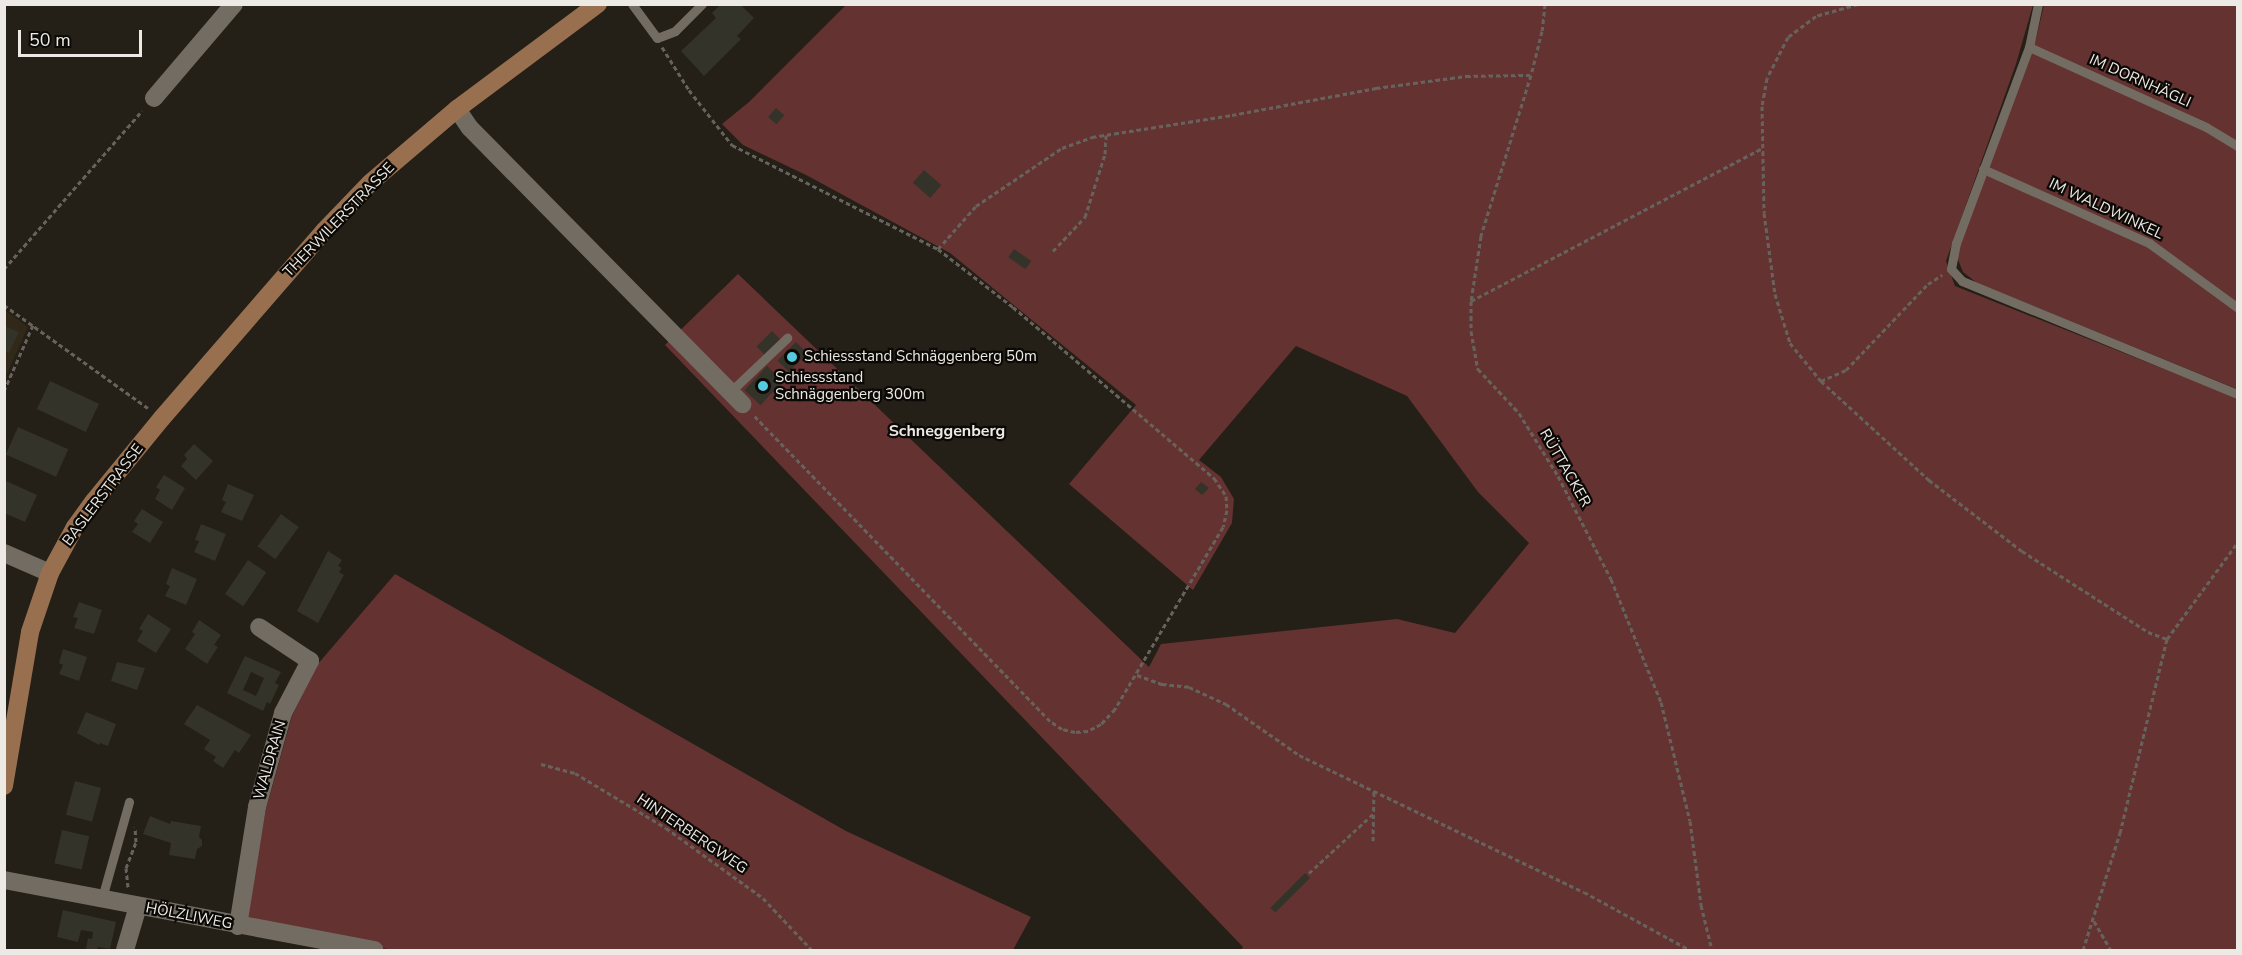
<!DOCTYPE html>
<html>
<head>
<meta charset="utf-8">
<style>
  body { margin:0 }
  #map { position:relative; width:2242px; height:955px; overflow:hidden; background:#241f17; font-family:"Nunito Sans",sans-serif }
  div>[style] { position:absolute }
  .built>* { inset:0; background:#31281a }
  .green>* { inset:0; background:#643230 }
  .building>* { inset:0; background:#343329; transform-origin:0 0 }
  .path>* { height:3px; margin-top:-1.5px; transform-origin:0; background:repeating-linear-gradient(90deg,#67635c 0 4.5px,transparent 0 7.5px) }
  .lane>* { height:9px; margin:-4.5px; padding:0 4.5px; transform-origin:4.5px; border-radius:4.5px; background:#726c62 }
  .street>* { height:18px; margin:-9px; padding:0 9px; transform-origin:9px; border-radius:9px; background:#726c62 }
  .secondary>* { height:18px; margin:-9px; padding:0 9px; transform-origin:9px; border-radius:9px; background:#99704f }
  .dots>* { width:16px; height:16px; translate:-50% -50%; box-sizing:border-box; border:3px solid #0b0906; border-radius:50% }
  span { translate:-50% -50%; white-space:nowrap; text-align:center; line-height:1.15; -webkit-text-stroke:4.5px #0b0906; paint-order:stroke }
  .street-label { font-size:15px; color:#ede9e4 }
  .poi-label { font-size:15px; color:#ede9e4 }
  .left { translate:0 -50%; text-align:left }
  .neighbourhood-label { font-size:16px; color:#ede9e4; font-weight:700 }
  .frame { position:absolute; inset:0; border:6px solid #ede9e4; pointer-events:none }
  .scale { position:absolute; left:18px; top:30px; width:124px; height:27px; box-sizing:border-box; border:3px solid #ede9e4; border-top:0; padding-left:8px; font-size:18px; line-height:21px; white-space:nowrap; color:#ede9e4; -webkit-text-stroke:4px #0b0906; paint-order:stroke }
</style>
</head>
<body>
<div id="map">
  <div class="built">
    <i style="clip-path:polygon(5px 310px,28px 327px,5px 378px)"></i>
  </div>
  <div class="green">
    <i style="clip-path:polygon(846px 5px,2033px 5px,2016px 64px,1946px 261px,1955px 286px,2237px 398px,2237px 950px,1241px 950px,1243px 947px,665px 345px,738px 274px,1149px 667px,1161px 644px,1397px 619px,1455px 633px,1529px 543px,1478px 492px,1407px 396px,1296px 346px,1199px 460px,1221px 477px,1234px 499px,1232px 523px,1193px 590px,1069px 484px,1136px 405px,950px 253px,808px 176px,743px 145px,722px 124px,749px 102px)"></i>
    <i style="clip-path:polygon(2044px 5px,2237px 5px,2237px 389px,1977px 283px,1963px 272px,1957px 257px,1961px 242px,2036px 39px)"></i>
    <i style="clip-path:polygon(395px 574px,846px 831px,1031px 917px,1013px 950px,392px 950px,246px 921px,266px 809px,292px 716px,317px 665px)"></i>
  </div>
  <div class="building">
    <i style="clip-path:polygon(721px 4px,740px 4px,754px 18px,737px 36px,741px 39px,704px 76px,681px 51px,716px 18px,712px 13px)"></i>
    <i style="left:776px;top:108px;width:11px;height:12px;rotate:41deg"></i>
    <i style="left:924px;top:170px;width:23px;height:17px;rotate:41deg"></i>
    <i style="left:1014px;top:249px;width:21px;height:10px;rotate:35deg"></i>
    <i style="clip-path:polygon(4px 326px,19px 332px,9px 353px,4px 351px)"></i>
    <i style="left:772px;top:331px;width:13px;height:22px;rotate:45deg"></i>
    <i style="left:796px;top:342px;width:16px;height:26px;rotate:45deg"></i>
    <i style="left:767px;top:366px;width:22px;height:33px;rotate:43deg"></i>
    <i style="left:50px;top:381px;width:54px;height:31px;rotate:25deg"></i>
    <i style="left:18px;top:427px;width:55px;height:30px;rotate:24deg"></i>
    <i style="clip-path:polygon(194px 444px,213px 461px,196px 480px,181px 466px,187px 459px,184px 455px)"></i>
    <i style="clip-path:polygon(164px 475px,185px 488px,172px 510px,155px 499px,160px 490px,156px 487px)"></i>
    <i style="clip-path:polygon(4px 480px,37px 495px,25px 522px,4px 513px)"></i>
    <i style="clip-path:polygon(1201px 482px,1209px 488px,1202px 495px,1195px 489px)"></i>
    <i style="clip-path:polygon(228px 484px,254px 495px,242px 521px,221px 512px,226px 502px,222px 500px)"></i>
    <i style="clip-path:polygon(142px 509px,163px 522px,150px 543px,132px 532px,138px 524px,134px 521px)"></i>
    <i style="left:281px;top:514px;width:22px;height:40px;rotate:36deg"></i>
    <i style="clip-path:polygon(201px 524px,226px 534px,215px 561px,194px 552px,199px 541px,195px 540px)"></i>
    <i style="clip-path:polygon(328px 551px,342px 560px,338px 566px,342px 568px,339px 572px,344px 575px,318px 623px,297px 611px)"></i>
    <i style="left:248px;top:560px;width:22px;height:41px;rotate:34deg"></i>
    <i style="clip-path:polygon(172px 568px,197px 579px,186px 605px,165px 596px,170px 586px,166px 584px)"></i>
    <i style="clip-path:polygon(79px 602px,102px 610px,94px 634px,74px 628px,78px 618px,73px 617px)"></i>
    <i style="clip-path:polygon(148px 614px,171px 629px,156px 653px,137px 641px,143px 631px,139px 629px)"></i>
    <i style="clip-path:polygon(199px 620px,221px 635px,214px 645px,218px 647px,207px 664px,185px 649px,195px 634px,192px 632px)"></i>
    <i style="clip-path:polygon(63px 649px,87px 657px,79px 681px,59px 674px,63px 665px,59px 663px)"></i>
    <i style="clip-path:polygon(evenodd,245px 656px,281px 672px,275px 683px,279px 685px,270px 704px,267px 702px,263px 711px,227px 693px,245px 656px,251px 672px,264px 678px,256px 696px,243px 690px,251px 672px)"></i>
    <i style="clip-path:polygon(117px 662px,145px 668px,137px 690px,111px 681px)"></i>
    <i style="clip-path:polygon(197px 705px,251px 735px,239px 753px,235px 750px,223px 768px,213px 761px,216px 757px,204px 749px,210px 740px,184px 724px)"></i>
    <i style="clip-path:polygon(86px 712px,116px 724px,108px 746px,100px 743px,99px 745px,77px 733px)"></i>
    <i style="left:75px;top:781px;width:27px;height:35px;rotate:15deg"></i>
    <i style="clip-path:polygon(150px 816px,170px 824px,171px 821px,201px 826px,199px 837px,202px 840px,202px 846px,197px 849px,195px 859px,169px 855px,171px 843px,143px 834px)"></i>
    <i style="left:62px;top:830px;width:28px;height:34px;rotate:13deg"></i>
    <i style="left:1305px;top:873px;width:7px;height:49px;rotate:45deg"></i>
    <i style="clip-path:polygon(63px 910px,116px 922px,110px 949px,98px 947px,97px 950px,86px 949px,88px 938px,92px 939px,93px 932px,81px 930px,78px 942px,57px 937px)"></i>
  </div>
  <div class="path">
    <i style="left:1545px;top:4px;width:27px;rotate:96deg"></i>
    <i style="left:1542px;top:31px;width:45px;rotate:104deg"></i>
    <i style="left:1531px;top:75px;width:169px;rotate:107.3deg"></i>
    <i style="left:1481px;top:236px;width:66px;rotate:98.7deg"></i>
    <i style="left:1471px;top:301px;width:30px;rotate:90deg"></i>
    <i style="left:1471px;top:331px;width:39px;rotate:80deg"></i>
    <i style="left:1478px;top:369px;width:60px;rotate:47deg"></i>
    <i style="left:1519px;top:413px;width:74px;rotate:58.2deg"></i>
    <i style="left:1558px;top:476px;width:116px;rotate:62.8deg"></i>
    <i style="left:1611px;top:579px;width:133px;rotate:67.9deg"></i>
    <i style="left:1661px;top:702px;width:122px;rotate:76.3deg"></i>
    <i style="left:1690px;top:821px;width:85px;rotate:82.5deg"></i>
    <i style="left:1701px;top:905px;width:46px;rotate:76.3deg"></i>
    <i style="left:1858px;top:4px;width:44px;rotate:164.1deg"></i>
    <i style="left:1816px;top:16px;width:35px;rotate:143deg"></i>
    <i style="left:1788px;top:37px;width:46px;rotate:117.1deg"></i>
    <i style="left:1767px;top:78px;width:28px;rotate:100deg"></i>
    <i style="left:1762px;top:106px;width:107px;rotate:88.9deg"></i>
    <i style="left:1764px;top:213px;width:82px;rotate:82.3deg"></i>
    <i style="left:1775px;top:294px;width:51px;rotate:73deg"></i>
    <i style="left:1790px;top:343px;width:49px;rotate:50.8deg"></i>
    <i style="left:1821px;top:381px;width:147px;rotate:42.5deg"></i>
    <i style="left:1929px;top:480px;width:117px;rotate:37.4deg"></i>
    <i style="left:2022px;top:551px;width:150px;rotate:32.7deg"></i>
    <i style="left:2148px;top:632px;width:20px;rotate:20deg"></i>
    <i style="left:1946px;top:4px;width:51px"></i>
    <i style="left:662px;top:47px;width:51px;rotate:57.9deg"></i>
    <i style="left:689px;top:90px;width:70px;rotate:52deg"></i>
    <i style="left:732px;top:145px;width:231px;rotate:26.8deg"></i>
    <i style="left:938px;top:249px;width:95px;rotate:37.7deg"></i>
    <i style="left:1013px;top:307px;width:264px;rotate:40.4deg"></i>
    <i style="left:1214px;top:478px;width:22px;rotate:56deg"></i>
    <i style="left:1226px;top:496px;width:14px;rotate:86deg"></i>
    <i style="left:1227px;top:510px;width:17px;rotate:103deg"></i>
    <i style="left:1223px;top:527px;width:212px;rotate:120.7deg"></i>
    <i style="left:1115px;top:709px;width:21px;rotate:133deg"></i>
    <i style="left:1101px;top:724px;width:15px;rotate:152deg"></i>
    <i style="left:1088px;top:731px;width:13px;rotate:176deg"></i>
    <i style="left:1075px;top:732px;width:13px;rotate:-167deg"></i>
    <i style="left:1062px;top:729px;width:14px;rotate:-146deg"></i>
    <i style="left:1050px;top:721px;width:425px;rotate:-134.1deg"></i>
    <i style="left:938px;top:249px;width:57px;rotate:-48.5deg"></i>
    <i style="left:976px;top:206px;width:104px;rotate:-34deg"></i>
    <i style="left:1062px;top:148px;width:32px;rotate:-20deg"></i>
    <i style="left:1092px;top:137px;width:142px;rotate:-8.9deg"></i>
    <i style="left:1232px;top:115px;width:147px;rotate:-10.6deg"></i>
    <i style="left:1376px;top:88px;width:91px;rotate:-7.6deg"></i>
    <i style="left:1466px;top:76px;width:65px;rotate:-0.9deg"></i>
    <i style="left:1053px;top:251px;width:47px;rotate:-46.7deg"></i>
    <i style="left:1085px;top:217px;width:66px;rotate:-72.4deg"></i>
    <i style="left:1105px;top:154px;width:19px;rotate:-87deg"></i>
    <i style="left:4px;top:269px;width:210px;rotate:-48.9deg"></i>
    <i style="left:1471px;top:301px;width:329px;rotate:-27.7deg"></i>
    <i style="left:4px;top:305px;width:177px;rotate:35.6deg"></i>
    <i style="left:1821px;top:381px;width:27px;rotate:-24deg"></i>
    <i style="left:1846px;top:370px;width:119px;rotate:-46.4deg"></i>
    <i style="left:1928px;top:284px;width:17px;rotate:-33deg"></i>
    <i style="left:4px;top:391px;width:72px;rotate:-66.3deg"></i>
    <i style="left:1137px;top:675px;width:27px;rotate:20deg"></i>
    <i style="left:1162px;top:684px;width:27px;rotate:6deg"></i>
    <i style="left:1189px;top:687px;width:41px;rotate:24.7deg"></i>
    <i style="left:1226px;top:704px;width:89px;rotate:34.9deg"></i>
    <i style="left:1299px;top:755px;width:316px;rotate:25.7deg"></i>
    <i style="left:1584px;top:892px;width:121px;rotate:28.7deg"></i>
    <i style="left:541px;top:764px;width:35px;rotate:15deg"></i>
    <i style="left:575px;top:773px;width:106px;rotate:31.1deg"></i>
    <i style="left:666px;top:828px;width:120px;rotate:35.8deg"></i>
    <i style="left:763px;top:898px;width:71px;rotate:46.7deg"></i>
    <i style="left:1373px;top:841px;width:51px;rotate:-88.9deg"></i>
    <i style="left:1309px;top:873px;width:87px;rotate:-42.7deg"></i>
    <i style="left:128px;top:887px;width:19px;rotate:-96deg"></i>
    <i style="left:126px;top:868px;width:28px;rotate:-69deg"></i>
    <i style="left:136px;top:842px;width:15px;rotate:-94deg"></i>
    <i style="left:2094px;top:921px;width:34px;rotate:60deg"></i>
    <i style="left:2083px;top:950px;width:123px;rotate:-72.5deg"></i>
    <i style="left:2120px;top:833px;width:200px;rotate:-76.4deg"></i>
    <i style="left:2167px;top:639px;width:120px;rotate:-53.8deg"></i>
  </div>
  <div class="lane">
    <i style="left:632px;top:4px;width:42px;rotate:53.7deg"></i>
    <i style="left:657px;top:38px;width:19px;rotate:-21deg"></i>
    <i style="left:675px;top:31px;width:38px;rotate:-45deg"></i>
    <i style="left:2038px;top:4px;width:44px;rotate:101.8deg"></i>
    <i style="left:2029px;top:47px;width:209px;rotate:110.4deg"></i>
    <i style="left:1956px;top:243px;width:26px;rotate:101deg"></i>
    <i style="left:1951px;top:269px;width:16px;rotate:47deg"></i>
    <i style="left:1962px;top:281px;width:298px;rotate:22.3deg"></i>
    <i style="left:2029px;top:47px;width:194px;rotate:24.3deg"></i>
    <i style="left:2206px;top:127px;width:37px;rotate:31deg"></i>
    <i style="left:1983px;top:169px;width:182px;rotate:24deg"></i>
    <i style="left:2149px;top:243px;width:110px;rotate:36.1deg"></i>
    <i style="left:730px;top:392px;width:79px;rotate:-43.5deg"></i>
    <i style="left:102px;top:898px;width:100px;rotate:-74.3deg"></i>
  </div>
  <div class="street">
    <i style="left:154px;top:98px;width:123px;rotate:-49.6deg"></i>
    <i style="left:457px;top:109px;width:23px;rotate:56deg"></i>
    <i style="left:470px;top:128px;width:388px;rotate:45.4deg"></i>
    <i style="left:4px;top:553px;width:50px;rotate:23.5deg"></i>
    <i style="left:4px;top:880px;width:377px;rotate:10.7deg"></i>
    <i style="left:238px;top:926px;width:121px;rotate:-80.9deg"></i>
    <i style="left:257px;top:807px;width:98px;rotate:-74.5deg"></i>
    <i style="left:283px;top:713px;width:59px;rotate:-62.6deg"></i>
    <i style="left:310px;top:661px;width:61px;rotate:-146.3deg"></i>
    <i style="left:125px;top:950px;width:46px;rotate:-73.5deg"></i>
  </div>
  <div class="secondary">
    <i style="left:4px;top:786px;width:156px;rotate:-80.4deg"></i>
    <i style="left:30px;top:632px;width:62px;rotate:-71.3deg"></i>
    <i style="left:50px;top:573px;width:52px;rotate:-61.5deg"></i>
    <i style="left:75px;top:527px;width:32px;rotate:-54deg"></i>
    <i style="left:94px;top:501px;width:107px;rotate:-50.7deg"></i>
    <i style="left:162px;top:418px;width:247px;rotate:-49.1deg"></i>
    <i style="left:324px;top:231px;width:66px;rotate:-46.2deg"></i>
    <i style="left:370px;top:183px;width:114px;rotate:-40.4deg"></i>
    <i style="left:457px;top:109px;width:176px;rotate:-36.7deg"></i>
  </div>
  <div class="dots">
    <i style="left:792px;top:357px;background:#55cadf"></i>
    <i style="left:763px;top:386px;background:#55cadf"></i>
  </div>
  <div class="street-label">
    <span style="left:2140px;top:81px;rotate:24deg">IM DORNHÄGLI</span>
    <span style="left:2106px;top:209px;rotate:25deg">IM WALDWINKEL</span>
    <span style="left:339px;top:220px;rotate:-46deg">THERWILERSTRASSE</span>
    <span style="left:1565px;top:468px;rotate:60deg">RÜTTACKER</span>
    <span style="left:103px;top:495px;rotate:-53deg">BASLERSTRASSE</span>
    <span style="left:270px;top:760px;rotate:-74deg">WALDRAIN</span>
    <span style="left:692px;top:834px;rotate:34deg">HINTERBERGWEG</span>
    <span style="left:189px;top:916px;rotate:11deg">HÖLZLIWEG</span>
  </div>
  <div class="poi-label">
    <span class="left" style="left:804px;top:357px">Schiessstand Schnäggenberg 50m</span>
    <span class="left" style="left:775px;top:386px">Schiessstand<br>Schnäggenberg 300m</span>
  </div>
  <div class="neighbourhood-label">
    <span style="left:947px;top:431px">Schneggenberg</span>
  </div>
  <div class="frame"></div>
  <div class="scale">50 m</div>
</div>
</body>
</html>
